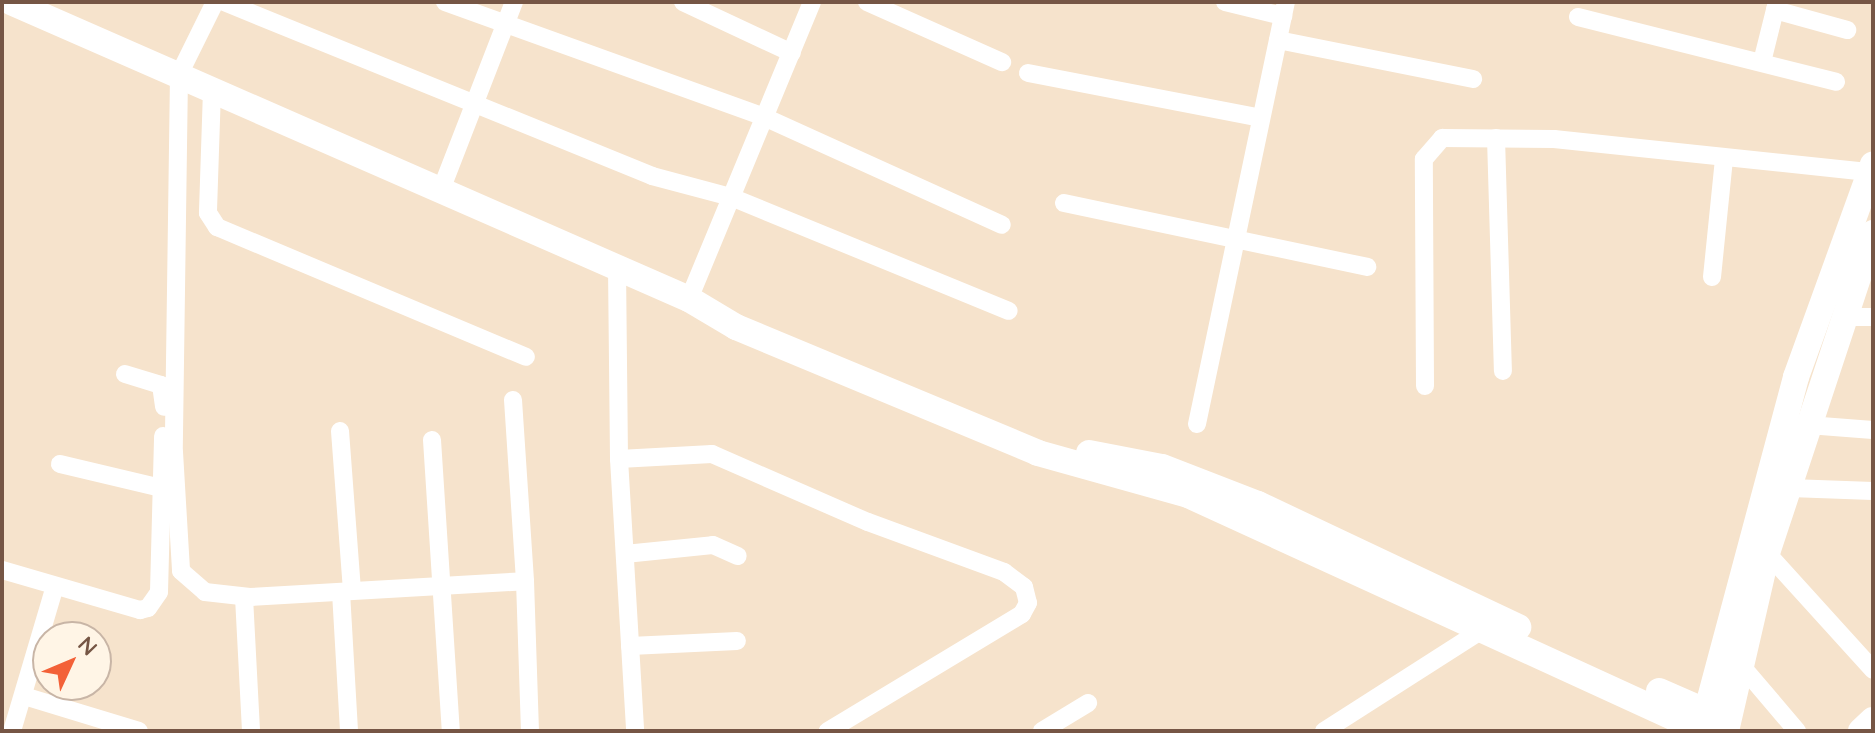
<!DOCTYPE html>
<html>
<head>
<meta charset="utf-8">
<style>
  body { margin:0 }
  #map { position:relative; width:1875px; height:733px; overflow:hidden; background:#fef1de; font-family:Quicksand,sans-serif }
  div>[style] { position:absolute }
  .residential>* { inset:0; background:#f6e3cc }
  .street>* { height:18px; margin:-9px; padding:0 9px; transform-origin:9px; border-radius:9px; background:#fff }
  .secondary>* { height:26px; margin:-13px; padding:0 13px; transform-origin:13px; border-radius:13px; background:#fff }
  span { translate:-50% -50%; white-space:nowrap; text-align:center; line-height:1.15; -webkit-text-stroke:6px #fff5e6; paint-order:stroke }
  .frame { position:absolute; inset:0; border:4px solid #765645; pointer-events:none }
  .north { position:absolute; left:32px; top:621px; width:80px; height:80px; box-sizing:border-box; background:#fff5e6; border:2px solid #c8b5a6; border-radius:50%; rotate:46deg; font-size:22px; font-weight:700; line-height:32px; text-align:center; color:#765645 }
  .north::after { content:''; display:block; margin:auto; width:28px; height:36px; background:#f36138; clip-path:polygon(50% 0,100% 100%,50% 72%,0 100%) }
</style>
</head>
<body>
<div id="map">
  <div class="residential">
    <i style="clip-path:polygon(evenodd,2px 2px,1873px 2px,1873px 731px,2px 731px,2px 2px,48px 637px,96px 637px,96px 685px,48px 685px,48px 637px)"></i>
  </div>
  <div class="street">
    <i style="left:215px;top:2px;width:81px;rotate:116.3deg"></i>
    <i style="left:179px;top:75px;width:377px;rotate:90.8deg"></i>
    <i style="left:174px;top:452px;width:119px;rotate:86.6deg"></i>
    <i style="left:181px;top:571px;width:32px;rotate:41deg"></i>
    <i style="left:205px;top:592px;width:45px;rotate:6.3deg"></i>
    <i style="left:250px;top:597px;width:275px;rotate:-3.3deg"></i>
    <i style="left:525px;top:581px;width:150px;rotate:88.1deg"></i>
    <i style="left:224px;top:2px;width:462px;rotate:22.1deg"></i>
    <i style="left:652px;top:176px;width:82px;rotate:14.9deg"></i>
    <i style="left:731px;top:197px;width:300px;rotate:22.3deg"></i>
    <i style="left:445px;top:2px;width:339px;rotate:19.8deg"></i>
    <i style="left:764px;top:117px;width:261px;rotate:24.4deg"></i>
    <i style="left:683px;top:2px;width:120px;rotate:25.1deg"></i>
    <i style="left:867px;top:2px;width:148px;rotate:24deg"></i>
    <i style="left:1225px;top:2px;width:60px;rotate:13.6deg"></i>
    <i style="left:1775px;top:10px;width:75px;rotate:15.5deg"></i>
    <i style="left:1578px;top:17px;width:266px;rotate:14.1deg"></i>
    <i style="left:1278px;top:40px;width:199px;rotate:11.3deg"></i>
    <i style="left:1762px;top:62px;width:62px;rotate:-76deg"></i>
    <i style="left:1028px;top:73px;width:237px;rotate:10.9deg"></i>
    <i style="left:212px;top:90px;width:123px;rotate:91.9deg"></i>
    <i style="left:208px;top:213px;width:17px;rotate:57deg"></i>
    <i style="left:217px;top:227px;width:335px;rotate:22.8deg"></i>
    <i style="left:1496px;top:138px;width:233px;rotate:88.3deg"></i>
    <i style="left:441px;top:190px;width:202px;rotate:-68.8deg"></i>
    <i style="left:1064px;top:203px;width:310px;rotate:11.9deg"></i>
    <i style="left:617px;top:267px;width:192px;rotate:89.4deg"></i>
    <i style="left:619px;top:459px;width:272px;rotate:86.6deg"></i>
    <i style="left:1712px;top:277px;width:119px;rotate:-84.2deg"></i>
    <i style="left:689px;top:299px;width:321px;rotate:-67.5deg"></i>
    <i style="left:1843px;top:317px;width:30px"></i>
    <i style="left:125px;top:374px;width:38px;rotate:17deg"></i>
    <i style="left:161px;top:385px;width:22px;rotate:82deg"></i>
    <i style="left:1425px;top:386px;width:227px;rotate:-90.3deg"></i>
    <i style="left:1424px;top:159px;width:28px;rotate:-49deg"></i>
    <i style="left:1442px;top:138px;width:112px;rotate:0.5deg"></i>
    <i style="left:1554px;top:139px;width:318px;rotate:6deg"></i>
    <i style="left:513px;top:400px;width:181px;rotate:86.2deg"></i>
    <i style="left:1197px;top:424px;width:431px;rotate:-78.1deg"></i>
    <i style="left:1808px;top:425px;width:65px;rotate:4.4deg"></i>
    <i style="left:340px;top:431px;width:160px;rotate:85.7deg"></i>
    <i style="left:432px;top:440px;width:292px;rotate:86.3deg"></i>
    <i style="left:619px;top:459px;width:93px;rotate:-3.1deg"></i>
    <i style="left:712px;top:454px;width:170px;rotate:23.6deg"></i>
    <i style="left:868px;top:522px;width:145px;rotate:20.2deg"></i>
    <i style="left:1004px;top:572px;width:25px;rotate:37deg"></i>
    <i style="left:1024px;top:587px;width:16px;rotate:76deg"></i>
    <i style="left:1028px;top:603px;width:13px;rotate:119deg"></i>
    <i style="left:1022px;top:614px;width:227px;rotate:148.9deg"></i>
    <i style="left:60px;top:464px;width:104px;rotate:13.4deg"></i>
    <i style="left:1790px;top:488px;width:83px;rotate:2.1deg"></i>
    <i style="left:1767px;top:553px;width:158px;rotate:47.8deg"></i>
    <i style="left:625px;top:554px;width:88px;rotate:-5.8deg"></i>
    <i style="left:713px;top:545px;width:27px;rotate:24deg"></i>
    <i style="left:2px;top:570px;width:144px;rotate:16.2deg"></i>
    <i style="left:140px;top:610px;width:8px;rotate:-14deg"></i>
    <i style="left:148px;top:608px;width:19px;rotate:-55deg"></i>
    <i style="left:159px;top:592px;width:156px;rotate:-88.5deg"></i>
    <i style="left:341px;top:592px;width:139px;rotate:86.7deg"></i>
    <i style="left:244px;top:597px;width:134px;rotate:87deg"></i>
    <i style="left:630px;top:646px;width:107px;rotate:-2.7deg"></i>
    <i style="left:1740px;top:664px;width:88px;rotate:49.6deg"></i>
    <i style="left:24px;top:696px;width:120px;rotate:16.9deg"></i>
    <i style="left:12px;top:731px;width:151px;rotate:-73.5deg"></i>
    <i style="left:1042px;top:731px;width:54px;rotate:-31.3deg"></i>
    <i style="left:1324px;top:731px;width:197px;rotate:-32.6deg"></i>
  </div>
  <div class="secondary">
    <i style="left:11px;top:2px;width:740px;rotate:23.66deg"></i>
    <i style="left:689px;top:299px;width:55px;rotate:30.8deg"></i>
    <i style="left:736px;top:327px;width:327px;rotate:22.6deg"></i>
    <i style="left:1038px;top:453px;width:156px;rotate:15.6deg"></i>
    <i style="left:1188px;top:495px;width:566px;rotate:24.62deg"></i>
    <i style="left:1089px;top:453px;width:74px;rotate:10.9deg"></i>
    <i style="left:1162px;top:467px;width:103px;rotate:21.1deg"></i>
    <i style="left:1258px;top:504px;width:288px;rotate:25.3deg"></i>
    <i style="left:1659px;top:691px;width:75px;rotate:23.5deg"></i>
    <i style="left:1702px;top:728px;width:363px;rotate:-75deg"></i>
    <i style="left:1796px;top:377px;width:226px;rotate:-70.1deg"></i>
    <i style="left:1726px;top:731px;width:183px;rotate:-77deg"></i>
    <i style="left:1767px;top:553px;width:337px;rotate:-71.7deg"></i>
    <i style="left:1861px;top:731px;width:16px;rotate:-43deg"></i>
  </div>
  <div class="frame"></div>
  <div class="north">N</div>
</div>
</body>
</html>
